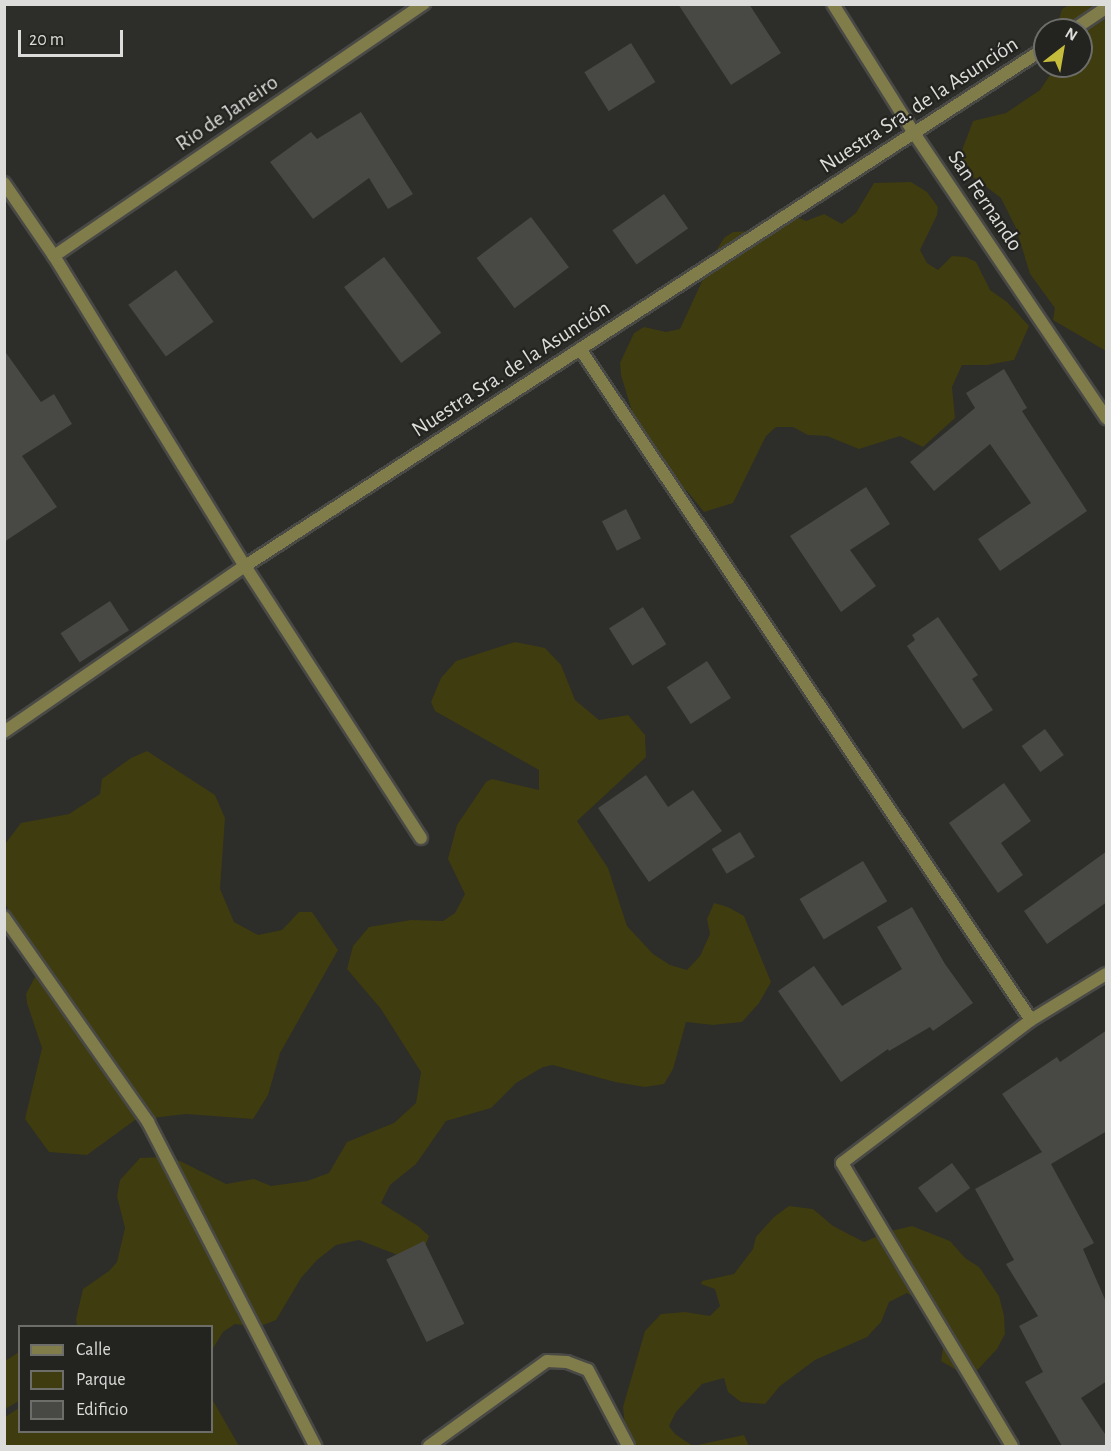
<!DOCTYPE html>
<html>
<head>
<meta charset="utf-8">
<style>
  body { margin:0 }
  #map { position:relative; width:1111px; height:1451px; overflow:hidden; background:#2d2d2a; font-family:"Alegreya Sans",sans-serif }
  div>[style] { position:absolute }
  .green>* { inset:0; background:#3f3c0f }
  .building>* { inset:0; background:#484845; transform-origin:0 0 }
  .roads { filter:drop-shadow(2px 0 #494946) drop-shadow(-2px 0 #494946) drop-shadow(0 2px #494946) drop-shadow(0 -2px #494946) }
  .street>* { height:12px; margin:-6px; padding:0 6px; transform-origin:6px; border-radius:6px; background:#817d4b }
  span { translate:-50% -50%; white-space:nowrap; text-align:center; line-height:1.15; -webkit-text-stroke:4.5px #232320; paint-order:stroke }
  .street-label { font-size:22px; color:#dcdcda }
  .frame { position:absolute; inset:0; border:6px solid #dcdcda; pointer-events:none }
  .legend { position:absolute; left:18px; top:1325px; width:195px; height:108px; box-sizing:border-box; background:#232320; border:2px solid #6d6d6a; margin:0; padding:8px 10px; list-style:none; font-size:18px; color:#dcdcda }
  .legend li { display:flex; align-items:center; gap:12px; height:30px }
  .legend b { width:30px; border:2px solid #6d6d6a }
  .north { position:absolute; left:1033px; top:18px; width:60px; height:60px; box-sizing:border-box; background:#232320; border:2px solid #6d6d6a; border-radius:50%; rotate:31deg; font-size:16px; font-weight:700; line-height:24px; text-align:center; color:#dcdcda }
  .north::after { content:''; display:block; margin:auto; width:21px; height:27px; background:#c6bc3c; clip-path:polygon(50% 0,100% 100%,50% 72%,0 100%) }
  .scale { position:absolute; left:18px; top:30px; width:105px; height:27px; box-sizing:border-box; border:3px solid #dcdcda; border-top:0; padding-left:8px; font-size:18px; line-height:21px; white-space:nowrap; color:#dcdcda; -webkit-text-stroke:4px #232320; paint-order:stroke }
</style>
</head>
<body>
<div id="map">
  <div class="green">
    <i style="clip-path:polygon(1069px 5px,1106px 5px,1106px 351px,1053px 320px,1055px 308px,1030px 274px,1016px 228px,1001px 198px,961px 168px,958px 161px,973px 121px,1006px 113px,1040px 90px,1056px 66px,1081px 66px,1081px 30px,1056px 30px,1062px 9px)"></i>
    <i style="clip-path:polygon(911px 182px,927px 192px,938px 207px,937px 215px,920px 250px,927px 263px,938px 270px,952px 256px,966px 257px,976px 262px,990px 290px,1007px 302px,1029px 326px,1014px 360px,987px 365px,962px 365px,952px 387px,955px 418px,923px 447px,900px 436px,859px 449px,827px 436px,808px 435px,793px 427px,776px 427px,766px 436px,733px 503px,704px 512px,686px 490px,666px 477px,656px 448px,634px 418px,621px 375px,620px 363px,634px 333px,644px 327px,666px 332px,680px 329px,716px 251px,724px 238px,733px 232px,768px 230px,799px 218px,806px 221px,824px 214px,842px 224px,856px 213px,874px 183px)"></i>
    <i style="clip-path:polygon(515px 642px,545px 648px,561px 665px,575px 700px,599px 720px,628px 715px,645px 735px,646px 757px,577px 821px,608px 868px,627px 926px,653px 954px,670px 965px,687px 970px,700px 956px,710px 934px,707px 919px,714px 903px,728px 907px,744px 916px,771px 982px,759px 1003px,742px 1022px,713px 1025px,686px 1022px,673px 1069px,664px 1084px,645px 1087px,615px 1082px,553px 1065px,543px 1067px,516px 1083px,491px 1108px,446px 1121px,416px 1164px,390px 1185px,381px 1203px,418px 1226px,429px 1236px,420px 1260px,408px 1259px,359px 1240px,336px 1245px,317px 1260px,301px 1278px,276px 1320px,258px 1327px,235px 1324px,223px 1332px,212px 1350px,212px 1326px,77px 1326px,76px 1319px,83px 1289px,109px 1271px,117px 1262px,125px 1228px,117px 1196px,120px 1180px,140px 1158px,160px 1157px,180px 1161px,226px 1184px,254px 1179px,271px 1186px,307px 1181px,329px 1173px,347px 1142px,394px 1123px,416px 1103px,421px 1072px,381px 1009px,347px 969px,353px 946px,369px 927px,411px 920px,443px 921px,455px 913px,465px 894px,448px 859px,457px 825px,486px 782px,492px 779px,539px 790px,539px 770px,435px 711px,431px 702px,441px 678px,456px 661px)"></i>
    <i style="clip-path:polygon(147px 751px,215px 795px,225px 818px,220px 889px,234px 922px,258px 935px,282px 930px,299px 912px,312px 912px,338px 950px,280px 1053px,268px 1095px,253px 1119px,186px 1114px,135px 1120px,87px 1155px,49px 1152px,25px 1119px,42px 1048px,27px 1003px,26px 994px,36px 975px,31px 950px,14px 926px,5px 902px,5px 844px,21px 823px,69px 814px,100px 794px,102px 779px,131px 758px)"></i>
    <i style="clip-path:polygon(789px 1206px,813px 1209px,833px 1226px,864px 1242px,887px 1232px,912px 1226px,950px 1241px,965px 1258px,979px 1267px,999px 1296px,1004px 1316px,1005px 1334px,997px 1349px,970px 1378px,941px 1361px,945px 1337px,937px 1310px,907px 1293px,889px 1302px,881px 1322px,867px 1337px,815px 1360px,780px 1386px,765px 1404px,741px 1402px,728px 1392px,724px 1378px,702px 1384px,676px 1412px,669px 1426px,675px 1434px,693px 1446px,744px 1435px,749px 1446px,627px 1446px,623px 1407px,645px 1331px,661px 1314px,685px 1312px,710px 1316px,720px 1306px,715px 1289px,701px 1284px,702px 1281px,734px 1274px,753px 1249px,756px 1237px,774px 1217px)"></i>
    <i style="clip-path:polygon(19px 1352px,19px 1401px,5px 1409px,5px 1361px)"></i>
    <i style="clip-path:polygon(212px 1399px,239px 1446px,5px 1446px,5px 1417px,19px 1408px,20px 1432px,212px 1432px)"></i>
  </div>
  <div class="building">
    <i style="clip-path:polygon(678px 4px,749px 4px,781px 53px,731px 85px)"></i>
    <i style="left:631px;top:43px;width:46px;height:55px;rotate:58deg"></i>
    <i style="clip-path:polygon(361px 112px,413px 194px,388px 209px,369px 178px,313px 219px,270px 162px,311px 132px,317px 139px)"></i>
    <i style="left:664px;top:194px;width:42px;height:63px;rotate:55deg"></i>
    <i style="left:531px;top:217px;width:63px;height:68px;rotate:53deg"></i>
    <i style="left:384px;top:257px;width:95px;height:50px;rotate:53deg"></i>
    <i style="left:176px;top:270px;width:64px;height:59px;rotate:54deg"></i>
    <i style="clip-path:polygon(4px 350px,41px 402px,54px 394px,72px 424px,22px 456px,57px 507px,4px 542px)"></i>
    <i style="clip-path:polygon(1004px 369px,1027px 408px,1022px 411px,1087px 511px,1000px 571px,978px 539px,1031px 503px,990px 444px,934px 491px,910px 462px,975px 408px,966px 393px)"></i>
    <i style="clip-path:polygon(866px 487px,890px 524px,850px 550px,876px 586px,841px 612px,790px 536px)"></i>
    <i style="left:626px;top:509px;width:33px;height:27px;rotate:63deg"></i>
    <i style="left:110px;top:601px;width:35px;height:59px;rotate:57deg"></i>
    <i style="left:643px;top:607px;width:44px;height:40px;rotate:58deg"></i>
    <i style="clip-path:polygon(938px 617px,978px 675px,972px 679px,993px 710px,963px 729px,907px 646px,915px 640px,912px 635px)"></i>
    <i style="left:707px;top:661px;width:44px;height:48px;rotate:57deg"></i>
    <i style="left:1045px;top:729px;width:32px;height:29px;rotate:54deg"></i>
    <i style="clip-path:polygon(646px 775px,668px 807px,693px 790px,722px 831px,649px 882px,598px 808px)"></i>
    <i style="clip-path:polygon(1004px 783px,1031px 821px,1001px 843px,1023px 875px,998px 893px,949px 823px)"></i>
    <i style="left:740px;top:832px;width:29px;height:33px;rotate:59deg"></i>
    <i style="clip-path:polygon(1107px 851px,1107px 902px,1047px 944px,1024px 911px)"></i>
    <i style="left:863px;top:861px;width:47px;height:74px;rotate:59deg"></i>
    <i style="clip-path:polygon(912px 907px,945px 964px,973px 1003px,933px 1031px,930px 1027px,889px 1051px,888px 1049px,841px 1082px,778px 991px,814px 966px,842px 1006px,902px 969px,877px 927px)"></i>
    <i style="clip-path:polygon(1107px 1030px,1107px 1131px,1051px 1164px,1094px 1243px,1083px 1249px,1107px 1304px,1107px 1381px,1081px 1398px,1107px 1437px,1107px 1446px,1062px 1446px,1025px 1382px,1043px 1372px,1019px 1326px,1038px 1316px,1006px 1264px,1014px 1260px,975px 1189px,1042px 1152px,1002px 1094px,1057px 1057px,1060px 1062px)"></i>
    <i style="left:952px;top:1163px;width:31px;height:42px;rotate:54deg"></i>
    <i style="left:424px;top:1241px;width:92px;height:42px;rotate:64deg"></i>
  </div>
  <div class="roads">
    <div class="street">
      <i style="left:833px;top:4px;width:152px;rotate:57.9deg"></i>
      <i style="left:914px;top:133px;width:344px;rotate:56deg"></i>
      <i style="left:1073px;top:30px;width:40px;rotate:-34deg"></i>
      <i style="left:4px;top:183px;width:88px;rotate:55.6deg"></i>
      <i style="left:54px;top:256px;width:364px;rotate:58.4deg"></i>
      <i style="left:245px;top:566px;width:324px;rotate:57.1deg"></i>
      <i style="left:54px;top:256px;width:448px;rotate:-34.3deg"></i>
      <i style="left:580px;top:349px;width:808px;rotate:56.09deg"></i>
      <i style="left:4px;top:732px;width:293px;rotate:-34.6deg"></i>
      <i style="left:245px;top:566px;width:953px;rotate:-32.92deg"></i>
      <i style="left:4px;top:917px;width:251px;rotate:54.9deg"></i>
      <i style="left:148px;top:1122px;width:365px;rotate:62.7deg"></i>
      <i style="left:429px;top:1446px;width:145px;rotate:-35.8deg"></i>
      <i style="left:547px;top:1361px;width:20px;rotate:3deg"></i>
      <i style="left:567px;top:1362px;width:22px;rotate:21deg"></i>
      <i style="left:588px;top:1370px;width:86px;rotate:62.2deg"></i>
      <i style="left:1012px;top:1446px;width:330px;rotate:-121deg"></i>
      <i style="left:842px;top:1163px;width:237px;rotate:-37.1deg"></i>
      <i style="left:1031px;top:1020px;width:88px;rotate:-31.5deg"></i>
    </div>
  </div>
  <div class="street-label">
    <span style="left:919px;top:105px;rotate:-33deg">Nuestra Sra. de la Asunción</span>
    <span style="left:227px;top:113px;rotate:-34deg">Rio de Janeiro</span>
    <span style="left:985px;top:201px;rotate:56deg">San Fernando</span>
    <span style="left:511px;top:369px;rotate:-33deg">Nuestra Sra. de la Asunción</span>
  </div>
  <div class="frame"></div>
  <ul class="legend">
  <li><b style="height:8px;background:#817d4b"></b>Calle</li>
  <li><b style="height:16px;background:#3f3c0f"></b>Parque</li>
  <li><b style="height:16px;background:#484845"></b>Edificio</li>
  </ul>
  <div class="north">N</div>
  <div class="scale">20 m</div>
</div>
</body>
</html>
